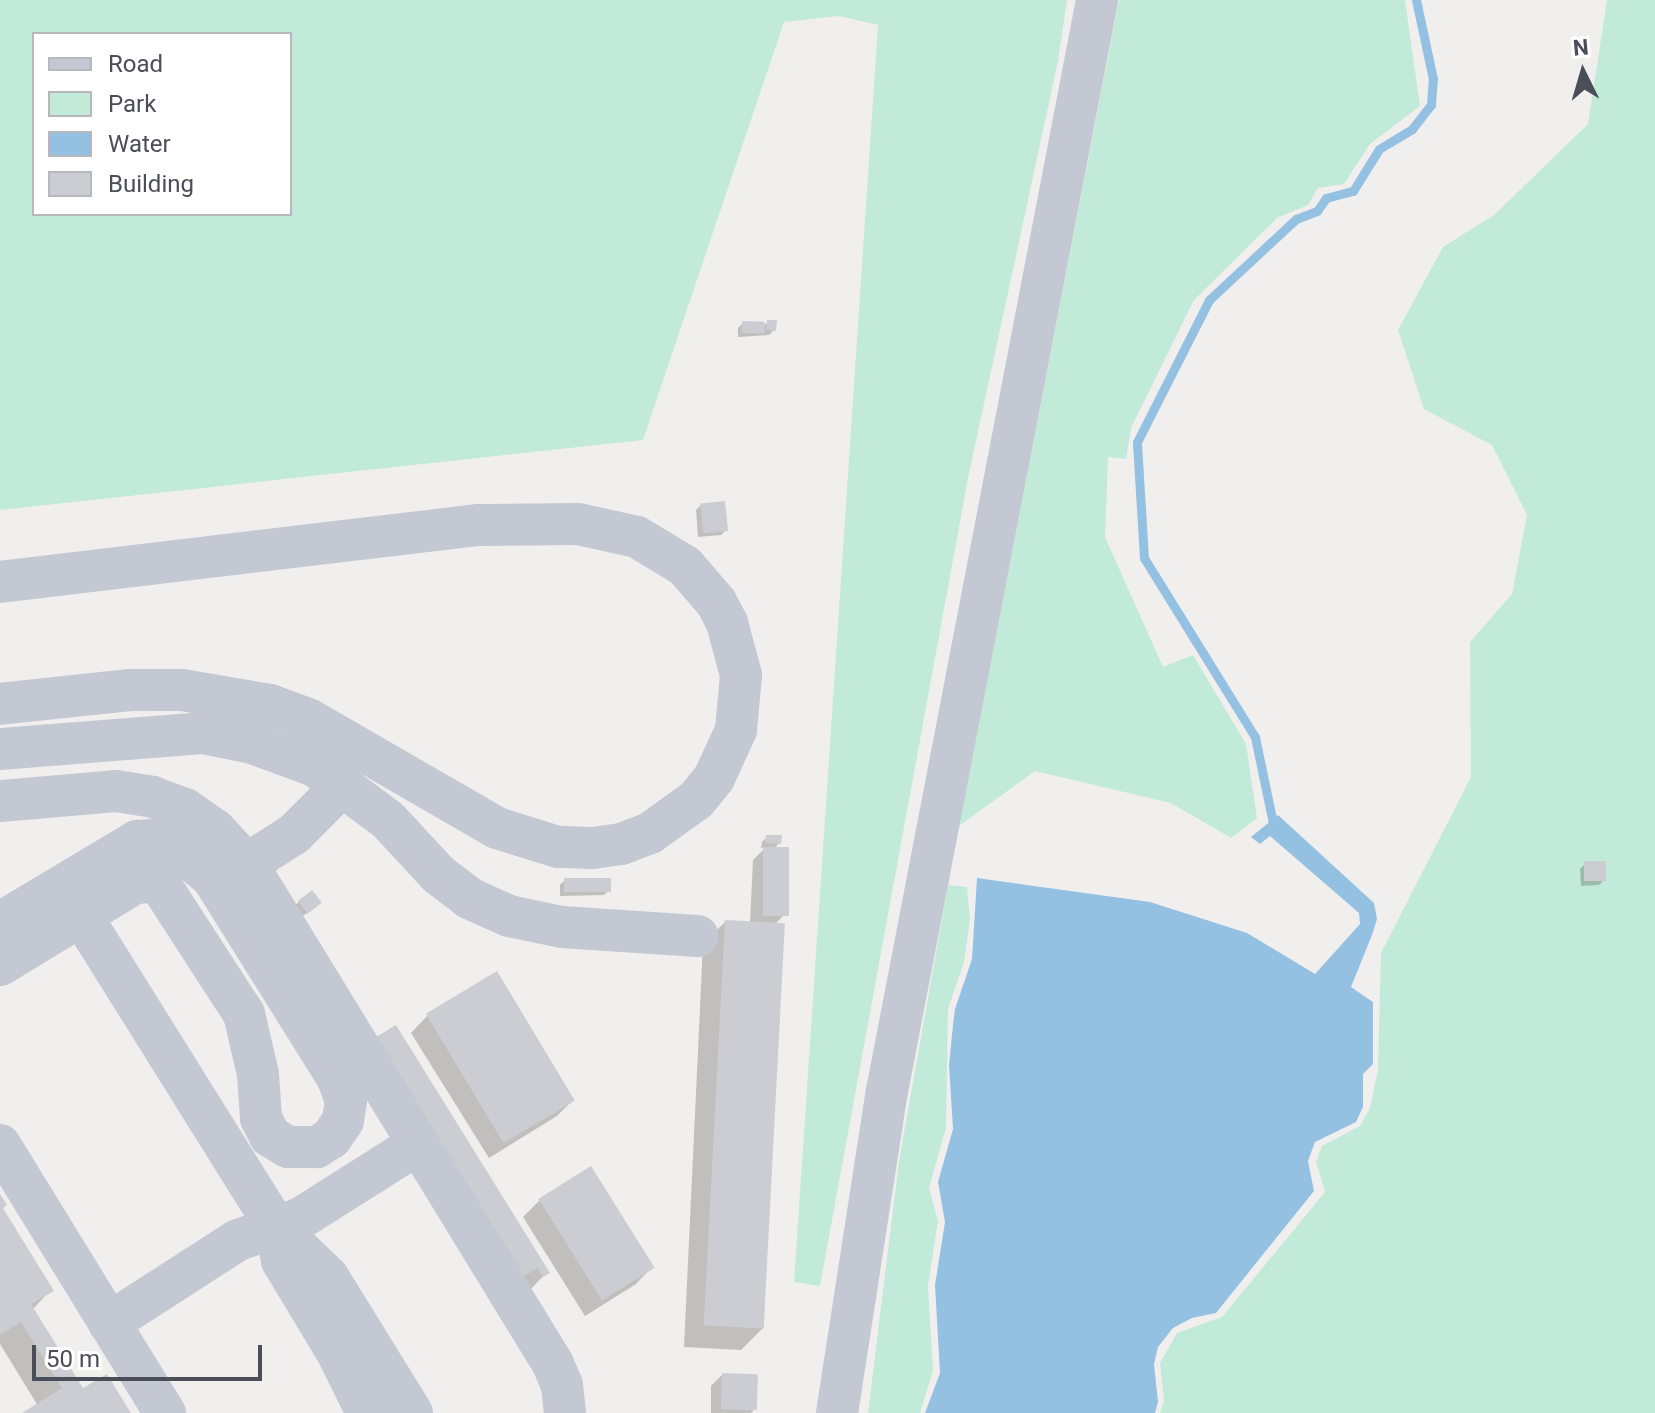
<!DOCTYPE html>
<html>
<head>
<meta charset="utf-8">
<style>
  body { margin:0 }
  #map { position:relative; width:1655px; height:1413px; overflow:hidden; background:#f1efee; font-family:Roboto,sans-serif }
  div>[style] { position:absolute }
  .green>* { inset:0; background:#c2ead9 }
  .water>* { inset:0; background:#94c1e2 }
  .shadow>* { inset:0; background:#0003 }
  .stream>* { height:9px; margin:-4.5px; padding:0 4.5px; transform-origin:4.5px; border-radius:4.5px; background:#94c1e2 }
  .building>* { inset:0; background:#cccdd2; transform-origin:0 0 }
  .minor>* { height:42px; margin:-21px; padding:0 21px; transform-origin:21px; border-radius:21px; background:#c3c8d2 }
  span { translate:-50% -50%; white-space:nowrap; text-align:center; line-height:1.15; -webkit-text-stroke:8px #fff; paint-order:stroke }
  .legend { position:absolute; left:32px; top:32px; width:260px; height:184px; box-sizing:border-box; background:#fff; border:2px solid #b6b8bd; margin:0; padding:10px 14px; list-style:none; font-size:24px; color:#494e59 }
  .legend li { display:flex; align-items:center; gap:16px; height:40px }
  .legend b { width:40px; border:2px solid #b6b8bd }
  .north { position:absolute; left:1543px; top:32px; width:80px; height:80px; -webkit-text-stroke:6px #fff; paint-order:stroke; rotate:355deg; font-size:22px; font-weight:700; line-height:32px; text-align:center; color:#494e59 }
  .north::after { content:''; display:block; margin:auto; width:28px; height:36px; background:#494e59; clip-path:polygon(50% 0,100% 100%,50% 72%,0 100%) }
  .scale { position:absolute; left:32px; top:1345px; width:230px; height:36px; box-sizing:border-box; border:4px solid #494e59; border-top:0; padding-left:10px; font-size:24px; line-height:28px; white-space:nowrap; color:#494e59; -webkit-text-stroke:6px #fff; paint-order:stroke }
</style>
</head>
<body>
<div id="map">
  <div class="green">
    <i style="clip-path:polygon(evenodd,0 0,1067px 0,1058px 61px,968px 478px,820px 1286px,794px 1282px,878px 25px,839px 16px,784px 22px,643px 440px,0 510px,0 0,34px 34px,290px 34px,290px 214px,34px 214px,34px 34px)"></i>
    <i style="clip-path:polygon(1119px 0,1405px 0,1420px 106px,1370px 144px,1344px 184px,1318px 188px,1308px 205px,1277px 218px,1194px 300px,1131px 428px,1126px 459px,1108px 457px,1105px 537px,1163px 667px,1193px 655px,1246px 744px,1257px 818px,1231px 838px,1171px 803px,1035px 771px,959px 826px)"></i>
    <i style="clip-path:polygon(1607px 0,1655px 0,1655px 1413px,1160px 1413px,1164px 1401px,1160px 1363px,1177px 1333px,1222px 1317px,1325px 1192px,1316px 1162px,1322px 1146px,1360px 1126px,1370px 1108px,1378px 1069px,1381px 953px,1471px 777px,1470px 642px,1512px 594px,1527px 515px,1492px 445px,1424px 409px,1398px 330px,1443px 247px,1494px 215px,1588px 124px)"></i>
    <i style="clip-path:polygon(948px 885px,967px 887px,970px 919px,964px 962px,948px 1009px,946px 1128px,929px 1188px,938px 1221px,928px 1286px,933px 1371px,920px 1413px,868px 1413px,899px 1161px)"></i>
  </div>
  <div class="water">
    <i style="clip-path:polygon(1278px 815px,1374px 903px,1377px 919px,1372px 935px,1351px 987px,1373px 1002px,1373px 1064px,1363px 1074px,1363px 1107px,1356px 1122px,1315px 1142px,1308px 1161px,1314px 1191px,1216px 1313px,1192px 1318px,1173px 1328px,1158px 1347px,1154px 1364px,1158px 1402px,1155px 1413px,925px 1413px,940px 1373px,935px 1285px,945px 1222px,938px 1182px,953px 1129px,949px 1065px,953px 1025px,955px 1009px,972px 959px,977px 878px,1150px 902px,1247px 933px,1315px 974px,1360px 924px,1359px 913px,1270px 836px,1260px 844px,1251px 837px)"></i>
  </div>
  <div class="shadow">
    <i style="clip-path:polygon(768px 322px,774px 330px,769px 335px,738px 337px,738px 328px,743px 323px,762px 328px)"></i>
    <i style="clip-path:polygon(701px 505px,726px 530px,721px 535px,698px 537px,696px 510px)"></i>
    <i style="clip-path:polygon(767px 837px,779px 843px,774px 849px,783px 916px,775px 924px,763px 1328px,741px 1350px,684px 1347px,703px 944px,725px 922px,750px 923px,753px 860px,765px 848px,761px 848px,762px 842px)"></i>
    <i style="clip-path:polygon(1585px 864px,1604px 880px,1599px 885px,1581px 886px,1580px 869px)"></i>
    <i style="clip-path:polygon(565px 880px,609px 890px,604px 895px,560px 896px,560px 885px)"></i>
    <i style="clip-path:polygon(299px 902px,315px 908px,301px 917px,294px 906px)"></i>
    <i style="clip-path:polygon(427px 1016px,574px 1099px,557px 1116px,489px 1158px,411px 1033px)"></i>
    <i style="clip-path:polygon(360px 1055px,547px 1272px,531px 1289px)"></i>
    <i style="clip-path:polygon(0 1198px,1px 1209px,51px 1290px,32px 1310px,82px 1391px,129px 1413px,26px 1413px,38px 1406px,0 1344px)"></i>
    <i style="clip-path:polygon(540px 1200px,652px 1267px,636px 1284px,585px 1316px,523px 1217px)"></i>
    <i style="clip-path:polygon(722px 1375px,755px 1409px,751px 1413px,711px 1413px,711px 1386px)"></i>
  </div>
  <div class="stream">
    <i style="left:1274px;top:828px;width:93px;rotate:-101.8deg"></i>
    <i style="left:1255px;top:737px;width:211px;rotate:-121.8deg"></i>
    <i style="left:1144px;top:558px;width:116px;rotate:-93.5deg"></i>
    <i style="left:1137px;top:442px;width:159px;rotate:-63.1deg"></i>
    <i style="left:1209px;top:300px;width:119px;rotate:-43deg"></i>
    <i style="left:1296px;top:219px;width:22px;rotate:-21deg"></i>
    <i style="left:1317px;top:211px;width:16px;rotate:-55deg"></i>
    <i style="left:1326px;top:198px;width:28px;rotate:-15deg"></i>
    <i style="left:1353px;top:191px;width:49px;rotate:-58.2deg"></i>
    <i style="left:1379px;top:149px;width:39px;rotate:-31deg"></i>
    <i style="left:1412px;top:129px;width:31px;rotate:-52deg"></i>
    <i style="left:1431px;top:105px;width:26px;rotate:-86deg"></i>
    <i style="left:1433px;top:79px;width:81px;rotate:-102.1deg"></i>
  </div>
  <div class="building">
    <i style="clip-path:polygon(767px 320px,777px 320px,776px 331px,767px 330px)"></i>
    <i style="left:742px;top:321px;width:23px;height:12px;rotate:2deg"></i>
    <i style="left:725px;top:501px;width:30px;height:25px;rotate:84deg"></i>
    <i style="clip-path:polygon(766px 835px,782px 835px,781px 844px,765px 843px)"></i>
    <i style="left:763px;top:847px;width:26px;height:69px"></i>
    <i style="left:1606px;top:861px;width:20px;height:22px;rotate:90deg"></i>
    <i style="left:564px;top:878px;width:47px;height:14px"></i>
    <i style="left:312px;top:890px;width:16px;height:18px;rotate:52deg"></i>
    <i style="left:725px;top:920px;width:60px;height:406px;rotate:3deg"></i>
    <i style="left:497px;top:971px;width:151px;height:83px;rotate:59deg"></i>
    <i style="clip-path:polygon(396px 1025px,550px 1273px,543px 1277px,538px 1268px,524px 1276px,376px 1037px)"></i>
    <i style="left:591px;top:1166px;width:120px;height:62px;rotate:58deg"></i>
    <i style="clip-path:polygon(0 1194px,7px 1205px,3px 1208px,54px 1291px,31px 1304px,83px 1388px,107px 1374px,131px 1413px,22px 1413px,62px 1388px,21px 1322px,0 1335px)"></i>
    <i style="left:722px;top:1373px;width:36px;height:36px;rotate:2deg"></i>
  </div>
  <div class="minor">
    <i style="left:0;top:582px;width:482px;rotate:-6.8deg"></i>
    <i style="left:479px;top:525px;width:99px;rotate:-0.6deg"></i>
    <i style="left:578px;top:524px;width:60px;rotate:12.4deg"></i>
    <i style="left:637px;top:537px;width:56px;rotate:31.1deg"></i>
    <i style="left:685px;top:566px;width:48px;rotate:49.3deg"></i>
    <i style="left:716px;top:602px;width:24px;rotate:62deg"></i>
    <i style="left:727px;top:623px;width:54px;rotate:74.9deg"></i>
    <i style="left:741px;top:675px;width:55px;rotate:95.2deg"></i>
    <i style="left:736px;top:730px;width:53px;rotate:114.6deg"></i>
    <i style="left:714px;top:778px;width:28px;rotate:129deg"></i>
    <i style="left:696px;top:800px;width:57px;rotate:144.3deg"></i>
    <i style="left:650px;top:833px;width:31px;rotate:159deg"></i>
    <i style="left:621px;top:844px;width:30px;rotate:172deg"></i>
    <i style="left:591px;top:848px;width:33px;rotate:-178deg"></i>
    <i style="left:558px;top:847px;width:64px;rotate:-162.7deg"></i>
    <i style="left:497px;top:828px;width:218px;rotate:-150deg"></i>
    <i style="left:308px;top:719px;width:40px;rotate:-159.8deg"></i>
    <i style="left:270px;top:705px;width:89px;rotate:-170.3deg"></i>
    <i style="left:182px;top:690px;width:52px;rotate:180deg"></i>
    <i style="left:130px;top:690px;width:131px;rotate:173.9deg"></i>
    <i style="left:0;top:749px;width:203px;rotate:-4.5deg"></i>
    <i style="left:202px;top:733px;width:51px;rotate:11.3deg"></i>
    <i style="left:252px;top:743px;width:67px;rotate:20.1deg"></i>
    <i style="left:315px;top:766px;width:34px;rotate:37deg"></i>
    <i style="left:342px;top:786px;width:68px;rotate:135deg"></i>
    <i style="left:294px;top:834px;width:56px;rotate:147.4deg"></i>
    <i style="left:247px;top:864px;width:586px;rotate:58.53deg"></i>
    <i style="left:553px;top:1364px;width:23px;rotate:67deg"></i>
    <i style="left:562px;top:1385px;width:28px;rotate:84deg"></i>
    <i style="left:342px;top:786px;width:57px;rotate:36.5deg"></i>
    <i style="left:388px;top:820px;width:75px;rotate:47.2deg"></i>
    <i style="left:439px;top:875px;width:38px;rotate:37deg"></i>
    <i style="left:469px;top:898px;width:44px;rotate:24.2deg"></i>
    <i style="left:509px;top:916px;width:54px;rotate:11.7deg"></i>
    <i style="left:562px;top:927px;width:136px;rotate:3.8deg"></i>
    <i style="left:0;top:801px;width:116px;rotate:-4.9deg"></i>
    <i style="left:116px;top:791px;width:37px;rotate:9deg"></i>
    <i style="left:153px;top:797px;width:34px;rotate:21deg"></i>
    <i style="left:185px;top:809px;width:37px;rotate:35deg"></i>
    <i style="left:215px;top:830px;width:47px;rotate:46.7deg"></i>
    <i style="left:81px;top:915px;width:368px;rotate:58deg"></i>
    <i style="left:276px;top:1227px;width:72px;rotate:43.9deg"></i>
    <i style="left:328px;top:1277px;width:160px;rotate:58.3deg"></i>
    <i style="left:0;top:923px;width:160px;rotate:-30.9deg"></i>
    <i style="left:137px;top:841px;width:16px;rotate:-4deg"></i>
    <i style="left:153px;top:840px;width:29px;rotate:22deg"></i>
    <i style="left:180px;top:851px;width:41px;rotate:39.1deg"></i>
    <i style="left:212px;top:877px;width:238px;rotate:58deg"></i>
    <i style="left:338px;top:1079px;width:23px;rotate:70deg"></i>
    <i style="left:346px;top:1101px;width:20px;rotate:99deg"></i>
    <i style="left:343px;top:1121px;width:21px;rotate:125deg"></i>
    <i style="left:331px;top:1138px;width:17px;rotate:147deg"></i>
    <i style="left:317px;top:1147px;width:29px;rotate:180deg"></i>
    <i style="left:288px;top:1147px;width:21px;rotate:-149deg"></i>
    <i style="left:270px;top:1136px;width:20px;rotate:-117deg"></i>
    <i style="left:261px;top:1118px;width:44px;rotate:-93.9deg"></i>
    <i style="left:258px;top:1074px;width:62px;rotate:-103.1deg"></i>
    <i style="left:244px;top:1014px;width:158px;rotate:-122.9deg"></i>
    <i style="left:158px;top:881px;width:23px;rotate:175deg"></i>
    <i style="left:135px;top:883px;width:158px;rotate:148.7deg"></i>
    <i style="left:0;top:1145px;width:315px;rotate:58.4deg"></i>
    <i style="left:278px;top:1236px;width:25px;rotate:81deg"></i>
    <i style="left:282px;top:1261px;width:109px;rotate:58.9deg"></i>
    <i style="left:338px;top:1354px;width:66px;rotate:63.8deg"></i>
    <i style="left:109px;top:1323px;width:153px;rotate:-32.8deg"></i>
    <i style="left:238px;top:1240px;width:67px;rotate:-19.2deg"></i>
    <i style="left:301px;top:1218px;width:138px;rotate:-32.3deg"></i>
    <i style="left:837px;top:1413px;width:326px;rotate:-81.2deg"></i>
    <i style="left:887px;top:1091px;width:1111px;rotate:-79.1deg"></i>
  </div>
  <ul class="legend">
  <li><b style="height:10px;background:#c3c8d2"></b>Road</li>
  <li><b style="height:22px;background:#c2ead9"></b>Park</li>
  <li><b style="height:22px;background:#94c1e2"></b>Water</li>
  <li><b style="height:22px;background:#cccdd2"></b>Building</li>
  </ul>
  <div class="north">N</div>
  <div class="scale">50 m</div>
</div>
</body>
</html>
